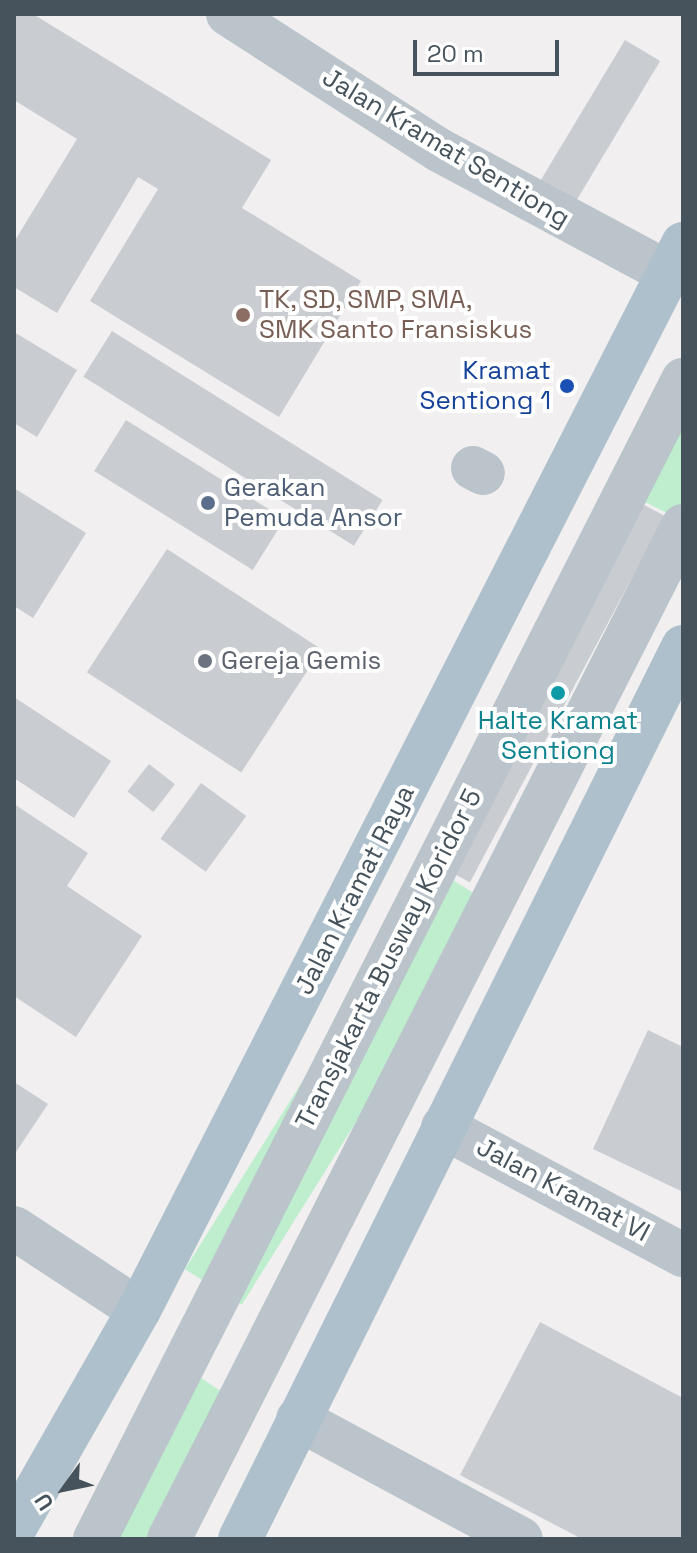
<!DOCTYPE html>
<html>
<head>
<meta charset="utf-8">
<style>
  body { margin:0 }
  #map { position:relative; width:697px; height:1553px; overflow:hidden; background:#f1efef; font-family:"Space Grotesk",sans-serif }
  div>[style] { position:absolute }
  .green>* { inset:0; background:#beeece; transform-origin:0 0 }
  .building>* { inset:0; background:#c9ccd1; transform-origin:0 0 }
  .minor>* { height:44px; margin:-22px; padding:0 22px; transform-origin:22px; border-radius:22px; background:#bbc4cb }
  .major>* { height:44px; margin:-22px; padding:0 22px; transform-origin:22px; border-radius:22px; background:#afc0cd }
  .dots>* { width:22px; height:22px; translate:-50% -50%; box-sizing:border-box; border:4px solid #fff; border-radius:50% }
  span { translate:-50% -50%; white-space:nowrap; text-align:center; line-height:1.15; -webkit-text-stroke:8px #fff; paint-order:stroke }
  .street-label { font-size:26px; color:#47535c }
  .education-label { font-size:26px; color:#785e54 }
  .left { translate:0 -50%; text-align:left }
  .transit-label { font-size:26px; color:#164399 }
  .right { translate:-100% -50%; text-align:right }
  .service-label { font-size:26px; color:#4e5e75 }
  .worship-label { font-size:26px; color:#5b616d }
  .culture-label { font-size:26px; color:#0d838f }
  .frame { position:absolute; inset:0; border:16px solid #47535c; pointer-events:none }
  .north { position:absolute; left:24px; top:1449px; width:80px; height:80px; -webkit-text-stroke:6px #fff; paint-order:stroke; rotate:237deg; font-size:22px; font-weight:700; line-height:32px; text-align:center; color:#47535c }
  .north::after { content:''; display:block; margin:auto; width:28px; height:36px; background:#47535c; clip-path:polygon(50% 0,100% 100%,50% 72%,0 100%) }
  .scale { position:absolute; left:413px; top:40px; width:146px; height:36px; box-sizing:border-box; border:4px solid #47535c; border-top:0; padding-left:10px; font-size:24px; line-height:28px; white-space:nowrap; color:#47535c; -webkit-text-stroke:6px #fff; paint-order:stroke }
</style>
</head>
<body>
<div id="map">
  <div class="green">
    <i style="clip-path:polygon(683px 383px,683px 521px,633px 496px)"></i>
    <i style="left:435px;top:869px;width:67px;height:472px;rotate:32deg"></i>
    <i style="clip-path:polygon(183px 1366px,240px 1404px,169px 1539px,95px 1539px)"></i>
  </div>
  <div class="building">
    <i style="clip-path:polygon(14px 14px,33px 14px,271px 160px,242px 208px,361px 281px,279px 417px,90px 301px,158px 189px,138px 177px,57px 313px,14px 287px,14px 242px,77px 139px,14px 100px)"></i>
    <i style="left:625px;top:40px;width:41px;height:171px;rotate:31deg"></i>
    <i style="left:112px;top:331px;width:319px;height:54px;rotate:32deg"></i>
    <i style="clip-path:polygon(14px 332px,77px 370px,37px 437px,14px 423px)"></i>
    <i style="left:126px;top:420px;width:187px;height:60px;rotate:32deg"></i>
    <i style="clip-path:polygon(14px 488px,86px 533px,33px 618px,14px 606px)"></i>
    <i style="left:633px;top:499px;width:36px;height:415px;rotate:28deg"></i>
    <i style="left:167px;top:549px;width:184px;height:147px;rotate:33deg"></i>
    <i style="clip-path:polygon(14px 697px,111px 761px,74px 818px,14px 778px)"></i>
    <i style="left:149px;top:764px;width:33px;height:35px;rotate:38deg"></i>
    <i style="left:201px;top:783px;width:56px;height:69px;rotate:36deg"></i>
    <i style="clip-path:polygon(14px 804px,88px 853px,67px 886px,142px 936px,76px 1037px,14px 996px)"></i>
    <i style="clip-path:polygon(648px 1030px,683px 1047px,683px 1192px,593px 1149px)"></i>
    <i style="clip-path:polygon(14px 1082px,48px 1104px,14px 1155px)"></i>
    <i style="clip-path:polygon(540px 1322px,683px 1398px,683px 1539px,582px 1539px,460px 1475px)"></i>
  </div>
  <div class="minor">
    <i style="left:228px;top:14px;width:251px;rotate:32.8deg"></i>
    <i style="left:439px;top:150px;width:260px;rotate:28.2deg"></i>
    <i style="left:473px;top:468px;width:11px;rotate:27deg"></i>
    <i style="left:443px;top:1127px;width:272px;rotate:28.1deg"></i>
    <i style="left:14px;top:1228px;width:149px;rotate:33.3deg"></i>
    <i style="left:298px;top:1419px;width:253px;rotate:28.3deg"></i>
    <i style="left:95px;top:1539px;width:1300px;rotate:-63.1deg"></i>
    <i style="left:169px;top:1539px;width:1136px;rotate:-63.1deg"></i>
  </div>
  <div class="major">
    <i style="left:14px;top:1529px;width:252px;rotate:-60.3deg"></i>
    <i style="left:139px;top:1310px;width:1197px;rotate:-62.96deg"></i>
    <i style="left:240px;top:1539px;width:996px;rotate:-63.59deg"></i>
  </div>
  <div class="dots">
    <i style="left:243px;top:315px;background:#8d6e63"></i>
    <i style="left:567px;top:386px;background:#1a4fb4"></i>
    <i style="left:208px;top:503px;background:#5c6f8a"></i>
    <i style="left:205px;top:661px;background:#6b7280"></i>
    <i style="left:558px;top:693px;background:#0f9aa8"></i>
  </div>
  <div class="street-label">
    <span style="left:446px;top:148px;rotate:31deg">Jalan Kramat Sentiong</span>
    <span style="left:355px;top:890px;rotate:-63deg">Jalan Kramat Raya</span>
    <span style="left:389px;top:959px;rotate:-63deg">Transjakarta Busway Koridor 5</span>
    <span style="left:563px;top:1190px;rotate:28deg">Jalan Kramat VI</span>
  </div>
  <div class="education-label">
    <span class="left" style="left:259px;top:315px">TK, SD, SMP, SMA,<br>SMK Santo Fransiskus</span>
  </div>
  <div class="transit-label">
    <span class="right" style="left:551px;top:386px">Kramat<br>Sentiong 1</span>
  </div>
  <div class="service-label">
    <span class="left" style="left:224px;top:503px">Gerakan<br>Pemuda Ansor</span>
  </div>
  <div class="worship-label">
    <span class="left" style="left:221px;top:661px">Gereja Gemis</span>
  </div>
  <div class="culture-label">
    <span style="left:558px;top:736px">Halte Kramat<br>Sentiong</span>
  </div>
  <div class="frame"></div>
  <div class="north">U</div>
  <div class="scale">20 m</div>
</div>
</body>
</html>
